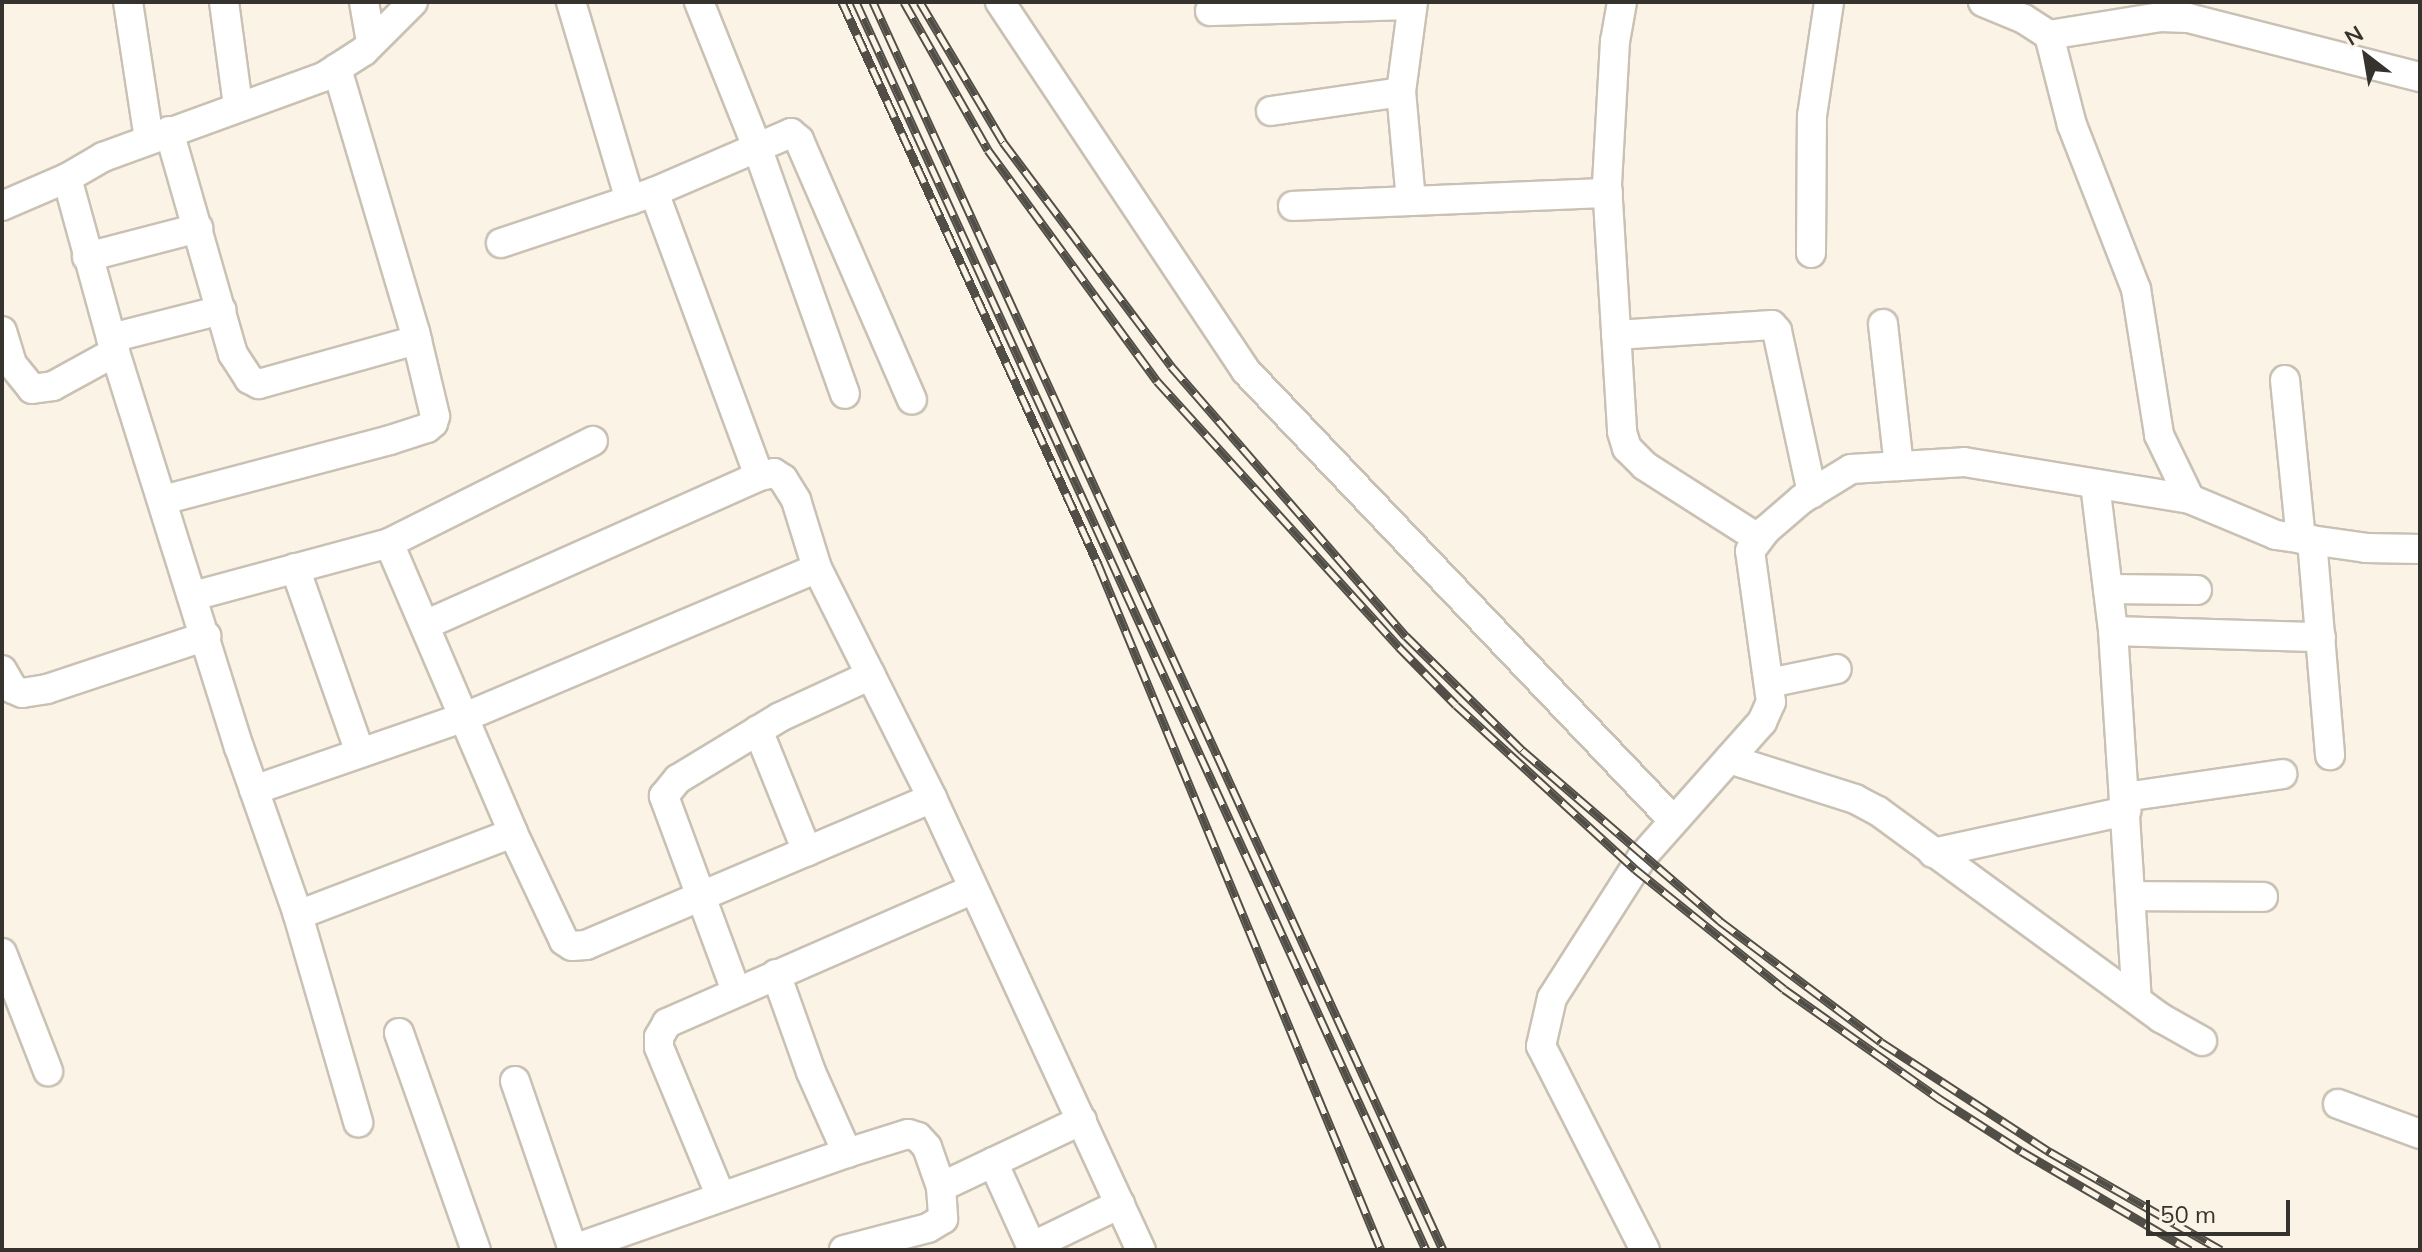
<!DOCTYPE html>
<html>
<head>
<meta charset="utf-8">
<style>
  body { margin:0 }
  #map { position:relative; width:2422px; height:1252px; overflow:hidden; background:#fbf3e6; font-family:Mulish,sans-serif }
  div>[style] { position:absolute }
  .roads { filter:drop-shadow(2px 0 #c9c1b4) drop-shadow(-2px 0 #c9c1b4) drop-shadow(0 2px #c9c1b4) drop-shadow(0 -2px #c9c1b4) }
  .minor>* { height:28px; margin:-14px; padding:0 14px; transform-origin:14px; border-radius:14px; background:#fff }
  .rail>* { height:9px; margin-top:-4.5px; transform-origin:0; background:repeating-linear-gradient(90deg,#fbf3e6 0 18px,#514e47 0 36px); box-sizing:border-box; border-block:2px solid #514e47 }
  span { translate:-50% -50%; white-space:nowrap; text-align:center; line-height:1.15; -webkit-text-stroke:8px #fbf3e6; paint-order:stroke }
  .frame { position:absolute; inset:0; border:4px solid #36332e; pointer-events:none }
  .north { position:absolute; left:2326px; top:16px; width:80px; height:80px; -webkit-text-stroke:6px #fbf3e6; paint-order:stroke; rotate:329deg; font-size:22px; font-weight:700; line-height:32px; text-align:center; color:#36332e }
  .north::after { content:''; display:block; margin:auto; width:28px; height:36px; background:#36332e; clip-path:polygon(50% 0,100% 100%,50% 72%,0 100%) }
  .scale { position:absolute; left:2146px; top:1200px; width:144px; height:36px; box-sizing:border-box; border:4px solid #36332e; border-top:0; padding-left:10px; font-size:24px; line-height:28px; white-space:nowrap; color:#36332e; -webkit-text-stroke:6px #fbf3e6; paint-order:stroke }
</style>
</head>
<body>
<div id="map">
  <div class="roads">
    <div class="minor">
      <i style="left:128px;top:2px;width:139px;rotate:81.3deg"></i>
      <i style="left:224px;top:2px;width:105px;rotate:82.3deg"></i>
      <i style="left:364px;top:2px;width:41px;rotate:80.1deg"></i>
      <i style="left:571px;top:2px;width:207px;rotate:73.4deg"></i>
      <i style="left:699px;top:2px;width:156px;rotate:68.2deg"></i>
      <i style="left:757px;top:147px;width:262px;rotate:70.4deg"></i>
      <i style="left:1000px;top:2px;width:443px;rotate:56.3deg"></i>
      <i style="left:1246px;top:371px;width:621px;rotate:46.44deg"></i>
      <i style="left:1622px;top:2px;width:40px;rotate:100deg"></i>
      <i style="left:1615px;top:41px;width:143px;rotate:93.2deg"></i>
      <i style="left:1607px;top:184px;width:248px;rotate:86.5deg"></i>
      <i style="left:1622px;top:432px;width:17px;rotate:73deg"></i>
      <i style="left:1627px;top:448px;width:25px;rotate:45deg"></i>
      <i style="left:1645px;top:466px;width:135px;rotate:32.6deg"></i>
      <i style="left:1983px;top:2px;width:44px;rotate:22.5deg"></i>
      <i style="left:2024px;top:19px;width:30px;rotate:33deg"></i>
      <i style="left:2049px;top:35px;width:93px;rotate:75.7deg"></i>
      <i style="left:2072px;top:125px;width:176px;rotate:68.7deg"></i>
      <i style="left:2136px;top:289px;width:148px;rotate:81deg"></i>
      <i style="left:2159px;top:435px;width:71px;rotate:64.2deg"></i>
      <i style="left:2190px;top:499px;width:93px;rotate:22.7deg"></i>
      <i style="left:2276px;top:535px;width:91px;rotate:8.2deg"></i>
      <i style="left:2366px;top:548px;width:54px;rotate:1.1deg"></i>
      <i style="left:1210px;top:11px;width:202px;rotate:-1.7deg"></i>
      <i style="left:2049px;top:35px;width:112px;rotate:-9.2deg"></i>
      <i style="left:2160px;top:17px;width:28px;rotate:2deg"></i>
      <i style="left:2188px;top:18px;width:239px;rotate:14.3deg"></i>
      <i style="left:1271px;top:111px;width:131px;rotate:-8.3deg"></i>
      <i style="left:169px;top:131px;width:232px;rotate:74deg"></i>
      <i style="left:233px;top:354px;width:30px;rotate:57deg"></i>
      <i style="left:249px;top:379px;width:11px;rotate:27deg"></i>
      <i style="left:259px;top:384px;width:164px;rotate:-15.6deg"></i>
      <i style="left:67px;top:178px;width:180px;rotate:74.6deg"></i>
      <i style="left:115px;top:352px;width:414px;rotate:72.6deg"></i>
      <i style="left:239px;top:747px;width:178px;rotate:70.6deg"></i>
      <i style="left:298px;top:915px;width:216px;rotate:73.8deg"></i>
      <i style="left:654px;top:192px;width:303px;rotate:69.7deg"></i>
      <i style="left:1411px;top:201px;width:109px;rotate:-95.2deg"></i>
      <i style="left:1401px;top:92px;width:91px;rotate:-82.4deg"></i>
      <i style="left:2px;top:206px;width:71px;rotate:-23.3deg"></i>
      <i style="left:67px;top:178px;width:42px;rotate:-30.3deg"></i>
      <i style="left:103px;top:157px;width:236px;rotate:-20deg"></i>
      <i style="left:325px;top:76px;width:46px;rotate:-32.7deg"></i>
      <i style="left:364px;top:51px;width:69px;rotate:-45deg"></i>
      <i style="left:1293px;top:206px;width:315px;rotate:-2.4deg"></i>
      <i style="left:501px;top:243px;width:161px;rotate:-18.4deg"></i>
      <i style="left:654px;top:192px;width:149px;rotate:-23.3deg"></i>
      <i style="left:791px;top:133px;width:11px;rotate:41deg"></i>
      <i style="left:799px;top:140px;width:283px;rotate:66.5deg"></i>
      <i style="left:1811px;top:253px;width:137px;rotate:-89.6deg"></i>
      <i style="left:1812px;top:116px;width:115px;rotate:-81.5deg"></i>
      <i style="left:87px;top:257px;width:115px;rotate:-14.6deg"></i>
      <i style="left:1883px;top:324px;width:143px;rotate:83.6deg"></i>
      <i style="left:2px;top:331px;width:34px;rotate:73deg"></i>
      <i style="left:12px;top:364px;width:32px;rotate:51deg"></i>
      <i style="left:32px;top:389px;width:21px;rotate:-8deg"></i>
      <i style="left:53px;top:386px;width:71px;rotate:-28.7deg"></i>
      <i style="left:1616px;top:335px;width:156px;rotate:-3.7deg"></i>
      <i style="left:1772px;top:325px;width:8px;rotate:50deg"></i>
      <i style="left:1777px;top:331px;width:166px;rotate:77.8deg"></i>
      <i style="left:111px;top:338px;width:114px;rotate:-14.2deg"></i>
      <i style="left:2285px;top:380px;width:160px;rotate:84.3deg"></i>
      <i style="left:2095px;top:484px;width:148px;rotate:83deg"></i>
      <i style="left:2113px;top:631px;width:369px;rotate:86.3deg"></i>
      <i style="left:163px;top:500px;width:235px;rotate:-14.8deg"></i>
      <i style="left:390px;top:440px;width:39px;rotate:-18deg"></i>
      <i style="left:427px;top:428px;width:8px;rotate:-40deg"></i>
      <i style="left:433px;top:423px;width:7px;rotate:-74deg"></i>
      <i style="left:435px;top:416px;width:86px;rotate:-103.4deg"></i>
      <i style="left:415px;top:332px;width:275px;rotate:-106.5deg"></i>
      <i style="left:2312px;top:540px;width:216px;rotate:85.2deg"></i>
      <i style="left:389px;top:543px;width:315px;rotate:66.8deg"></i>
      <i style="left:513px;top:833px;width:119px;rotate:64.7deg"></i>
      <i style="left:564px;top:941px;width:9px;rotate:32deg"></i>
      <i style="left:572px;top:946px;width:14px;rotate:-4deg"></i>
      <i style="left:586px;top:945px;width:376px;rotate:-23deg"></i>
      <i style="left:295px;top:568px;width:196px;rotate:70.6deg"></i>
      <i style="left:2108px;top:589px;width:89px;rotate:0.6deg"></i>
      <i style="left:193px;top:596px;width:203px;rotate:-15.1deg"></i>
      <i style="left:389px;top:543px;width:228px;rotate:-26.6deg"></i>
      <i style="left:425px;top:625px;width:366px;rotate:-24deg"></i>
      <i style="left:759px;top:476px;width:15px;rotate:-11deg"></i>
      <i style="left:774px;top:473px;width:11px;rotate:34deg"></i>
      <i style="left:783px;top:479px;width:25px;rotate:58deg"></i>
      <i style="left:796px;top:500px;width:71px;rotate:72.8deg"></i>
      <i style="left:817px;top:568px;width:257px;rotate:63.4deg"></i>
      <i style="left:932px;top:798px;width:498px;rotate:65.2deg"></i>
      <i style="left:2113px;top:631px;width:208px;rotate:1.7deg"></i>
      <i style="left:2px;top:670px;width:22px;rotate:60deg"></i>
      <i style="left:13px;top:689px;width:10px;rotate:24deg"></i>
      <i style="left:22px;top:693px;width:25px;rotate:-9deg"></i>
      <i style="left:47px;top:689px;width:168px;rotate:-18.4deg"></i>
      <i style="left:1769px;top:683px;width:69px;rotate:-11.6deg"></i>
      <i style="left:758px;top:730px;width:131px;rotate:68deg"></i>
      <i style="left:1729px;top:759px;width:132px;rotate:17.6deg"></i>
      <i style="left:1855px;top:799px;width:26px;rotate:28deg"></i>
      <i style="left:1878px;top:811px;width:351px;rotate:36.2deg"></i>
      <i style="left:2161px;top:1018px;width:47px;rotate:29.3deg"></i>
      <i style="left:254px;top:790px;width:223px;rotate:-19.1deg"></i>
      <i style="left:465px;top:717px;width:382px;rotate:-22.9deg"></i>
      <i style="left:2125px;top:797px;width:159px;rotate:-8.3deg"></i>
      <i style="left:1933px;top:853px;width:198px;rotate:-12.3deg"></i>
      <i style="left:2131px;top:896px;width:132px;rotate:0.4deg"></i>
      <i style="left:298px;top:915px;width:230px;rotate:-20.9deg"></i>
      <i style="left:2px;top:953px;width:127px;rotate:68.7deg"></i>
      <i style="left:776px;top:974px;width:104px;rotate:70.3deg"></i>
      <i style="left:811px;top:1072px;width:89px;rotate:66deg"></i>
      <i style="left:736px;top:991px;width:208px;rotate:-110.3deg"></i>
      <i style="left:664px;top:796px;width:22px;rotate:-51deg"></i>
      <i style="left:678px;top:779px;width:119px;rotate:-31.3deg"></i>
      <i style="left:780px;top:717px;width:100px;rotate:-24.8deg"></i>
      <i style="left:399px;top:1033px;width:230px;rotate:70.5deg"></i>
      <i style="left:515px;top:1081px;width:178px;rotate:71deg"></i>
      <i style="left:2338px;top:1104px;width:87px;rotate:20.1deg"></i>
      <i style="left:993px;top:1162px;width:97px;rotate:65.6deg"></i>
      <i style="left:941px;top:1187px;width:156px;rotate:-25.4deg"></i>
      <i style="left:721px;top:1197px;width:162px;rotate:-112.5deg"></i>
      <i style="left:659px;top:1047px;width:10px;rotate:-90deg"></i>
      <i style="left:659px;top:1037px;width:16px;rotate:-60deg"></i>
      <i style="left:667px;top:1023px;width:334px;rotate:-23.6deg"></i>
      <i style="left:1031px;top:1247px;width:99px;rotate:-25.8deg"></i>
      <i style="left:571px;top:1250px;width:293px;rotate:-19.4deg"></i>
      <i style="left:847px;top:1153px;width:64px;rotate:-17.3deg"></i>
      <i style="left:908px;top:1134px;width:10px;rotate:17deg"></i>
      <i style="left:918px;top:1137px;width:13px;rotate:48deg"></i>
      <i style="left:927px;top:1147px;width:42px;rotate:70.7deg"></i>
      <i style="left:941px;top:1187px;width:32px;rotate:86deg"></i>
      <i style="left:943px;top:1219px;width:17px;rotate:149deg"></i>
      <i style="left:928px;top:1228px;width:87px;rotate:165.3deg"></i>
      <i style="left:1645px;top:1250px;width:229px;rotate:-117deg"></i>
      <i style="left:1541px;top:1046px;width:49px;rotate:-77.1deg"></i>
      <i style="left:1552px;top:998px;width:167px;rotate:-57.4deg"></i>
      <i style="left:1642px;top:857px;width:181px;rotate:-48.4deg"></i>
      <i style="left:1762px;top:722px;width:22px;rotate:-66deg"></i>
      <i style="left:1771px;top:702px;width:152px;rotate:-97.9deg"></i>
      <i style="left:1750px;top:551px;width:26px;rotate:-53deg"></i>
      <i style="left:1766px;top:530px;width:48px;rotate:-40.7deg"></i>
      <i style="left:1802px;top:499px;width:57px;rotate:-31.5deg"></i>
      <i style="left:1851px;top:469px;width:113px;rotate:-3.5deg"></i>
      <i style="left:1964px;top:462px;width:229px;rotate:9.3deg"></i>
    </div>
  </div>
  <div class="rail">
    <i style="left:842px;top:2px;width:618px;rotate:65.51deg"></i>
    <i style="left:1098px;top:564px;width:742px;rotate:67.58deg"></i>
    <i style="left:856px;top:2px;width:1372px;rotate:65.45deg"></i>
    <i style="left:873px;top:2px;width:1372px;rotate:65.45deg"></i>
    <i style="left:904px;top:2px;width:170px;rotate:60.4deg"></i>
    <i style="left:988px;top:150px;width:286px;rotate:53.8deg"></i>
    <i style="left:1157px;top:381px;width:360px;rotate:47.7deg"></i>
    <i style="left:1399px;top:647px;width:81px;rotate:45.5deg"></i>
    <i style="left:1456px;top:705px;width:243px;rotate:42.5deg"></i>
    <i style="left:1635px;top:869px;width:191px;rotate:38.8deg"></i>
    <i style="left:1784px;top:989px;width:191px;rotate:35.2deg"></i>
    <i style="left:1940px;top:1099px;width:96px;rotate:32.7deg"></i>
    <i style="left:2021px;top:1151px;width:196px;rotate:30.4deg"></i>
    <i style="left:920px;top:2px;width:163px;rotate:59.3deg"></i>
    <i style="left:1003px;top:142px;width:280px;rotate:53.1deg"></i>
    <i style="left:1171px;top:366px;width:358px;rotate:49deg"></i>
    <i style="left:1406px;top:636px;width:163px;rotate:44.5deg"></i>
    <i style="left:1522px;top:750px;width:262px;rotate:40.8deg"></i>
    <i style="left:1720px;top:921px;width:201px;rotate:36.9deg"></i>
    <i style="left:1881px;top:1042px;width:202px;rotate:33.1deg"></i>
    <i style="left:2050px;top:1152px;width:197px;rotate:29.8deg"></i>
  </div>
  <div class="frame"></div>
  <div class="north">N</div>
  <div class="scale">50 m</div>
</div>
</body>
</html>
